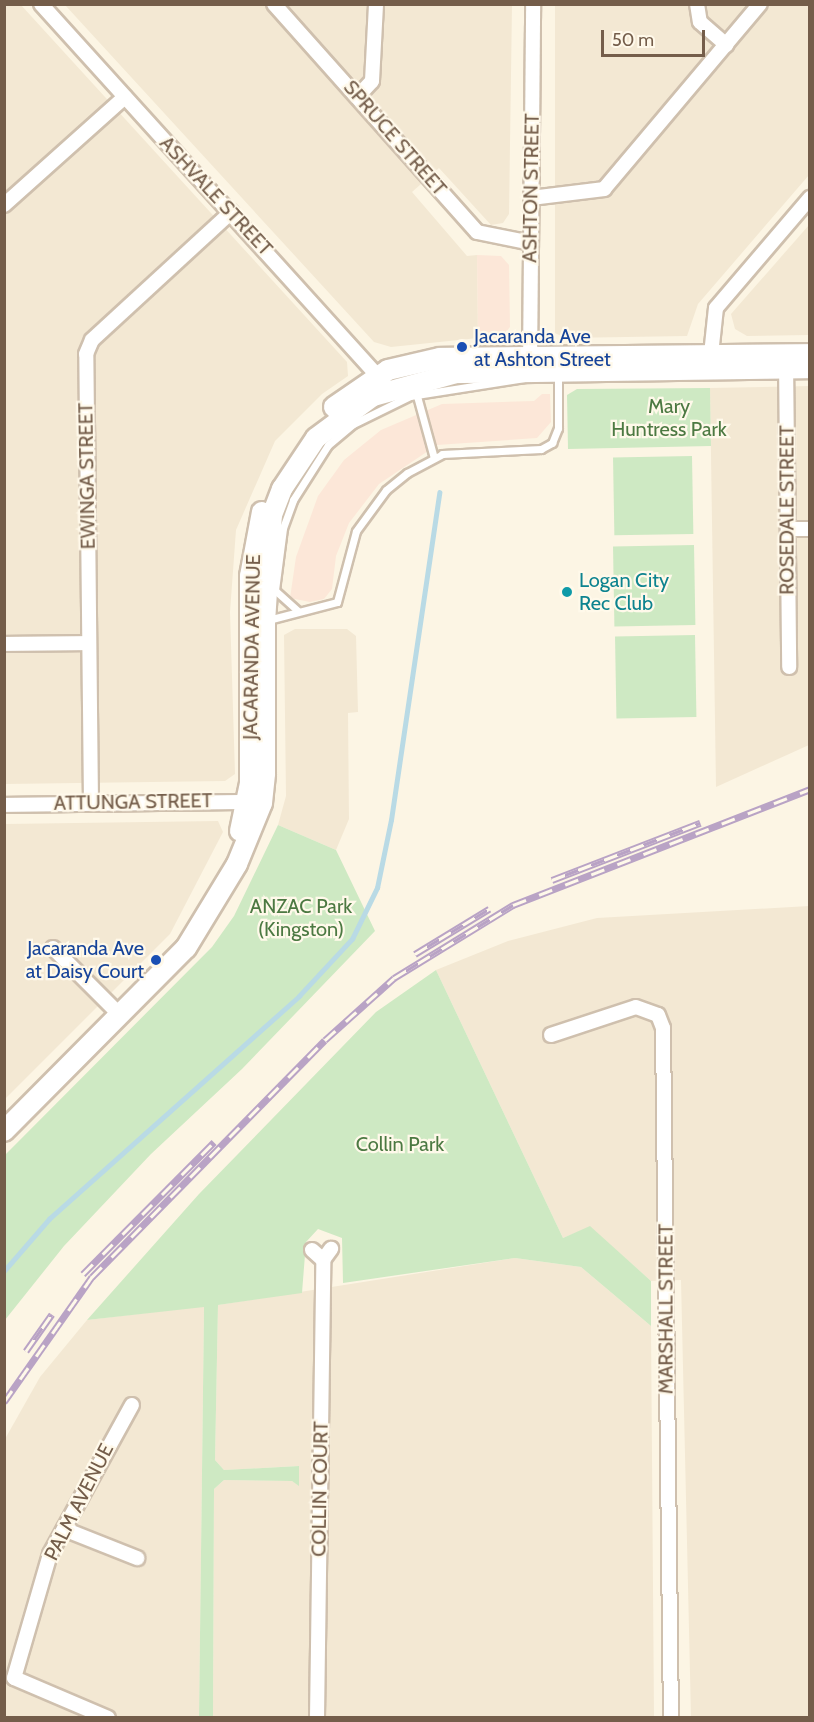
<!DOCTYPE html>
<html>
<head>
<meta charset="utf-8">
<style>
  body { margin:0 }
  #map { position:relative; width:814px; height:1722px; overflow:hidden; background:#fcf5e4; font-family:Cabin,sans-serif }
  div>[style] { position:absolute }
  .residential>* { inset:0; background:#f3e8d3 }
  .commercial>* { inset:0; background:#fce7d8 }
  .green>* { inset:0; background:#cee9c3; transform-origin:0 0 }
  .stream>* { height:4.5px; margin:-2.25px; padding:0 2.25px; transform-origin:2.25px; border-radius:2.25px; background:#b9dae5 }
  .roads { filter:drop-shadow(2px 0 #cfc0ae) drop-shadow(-2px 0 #cfc0ae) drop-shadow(0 2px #cfc0ae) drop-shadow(0 -2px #cfc0ae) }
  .lane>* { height:7px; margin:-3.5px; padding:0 3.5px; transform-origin:3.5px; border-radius:3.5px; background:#fff }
  .street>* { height:14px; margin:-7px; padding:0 7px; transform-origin:7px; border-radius:7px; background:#fff }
  .secondary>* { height:20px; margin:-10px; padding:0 10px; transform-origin:10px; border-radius:10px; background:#fff }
  .rail>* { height:7px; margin-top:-3.5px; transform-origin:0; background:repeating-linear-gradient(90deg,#fff9ea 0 14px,#b9a3c5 0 28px); box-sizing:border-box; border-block:2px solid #b9a3c5 }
  .dots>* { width:16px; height:16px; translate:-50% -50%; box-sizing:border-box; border:3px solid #fff9ea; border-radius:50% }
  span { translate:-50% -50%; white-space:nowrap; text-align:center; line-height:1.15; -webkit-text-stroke:4.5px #fff9ea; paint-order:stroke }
  .street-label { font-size:20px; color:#745d4a }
  .transit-label { font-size:20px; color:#164399 }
  .left { translate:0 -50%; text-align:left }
  .right { translate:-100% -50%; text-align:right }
  .park-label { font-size:20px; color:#4c7942 }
  .culture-label { font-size:20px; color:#0d838f }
  .frame { position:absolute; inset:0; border:6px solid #745d4a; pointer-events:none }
  .scale { position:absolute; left:601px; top:30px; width:104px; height:27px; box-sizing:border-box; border:3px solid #745d4a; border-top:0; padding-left:8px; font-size:18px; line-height:21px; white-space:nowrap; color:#745d4a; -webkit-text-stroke:4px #fff9ea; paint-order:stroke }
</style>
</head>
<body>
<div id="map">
  <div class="residential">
    <i style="clip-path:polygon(4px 5px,21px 5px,347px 362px,348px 376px,322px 394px,275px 441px,236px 530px,230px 612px,235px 774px,225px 781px,5px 784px)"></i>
    <i style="clip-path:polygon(65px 5px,512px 5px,509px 214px,503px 223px,491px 225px,439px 168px,412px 192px,467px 256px,477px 255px,478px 338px,391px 347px,374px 342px)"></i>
    <i style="clip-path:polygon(555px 5px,809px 5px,809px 175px,698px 304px,687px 336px,565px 338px,555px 333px)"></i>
    <i style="clip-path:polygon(809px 225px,809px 335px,747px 336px,735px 329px,731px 314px)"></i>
    <i style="clip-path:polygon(810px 386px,809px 745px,716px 787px,710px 388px)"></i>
    <i style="clip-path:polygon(295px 629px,347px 629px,356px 636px,358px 712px,348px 713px,349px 819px,336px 850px,278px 825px,286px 796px,284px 635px)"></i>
    <i style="clip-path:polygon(218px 821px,223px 832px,170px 934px,5px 1099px,5px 824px)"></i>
    <i style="clip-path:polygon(809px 906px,809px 1717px,691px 1717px,681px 1280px,651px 1281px,590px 1227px,563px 1238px,436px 970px,508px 941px,597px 918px)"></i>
    <i style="clip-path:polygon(515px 1258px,581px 1267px,651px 1326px,654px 1717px,213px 1718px,214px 1489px,224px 1480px,292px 1481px,299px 1485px,298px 1466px,224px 1470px,215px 1460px,218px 1305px)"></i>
    <i style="clip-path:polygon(204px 1306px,199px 1717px,5px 1718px,5px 1439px,40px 1377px,87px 1320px)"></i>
  </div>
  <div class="commercial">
    <i style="clip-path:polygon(477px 255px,501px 256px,509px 265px,510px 327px,501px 338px,478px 338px)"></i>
    <i style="clip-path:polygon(542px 394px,550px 394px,551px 422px,537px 438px,437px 445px,379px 484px,349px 523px,336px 556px,332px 589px,324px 599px,310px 602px,290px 598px,296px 557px,318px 496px,344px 460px,381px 430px,442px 404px,534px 401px)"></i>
  </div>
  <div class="green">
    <i style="clip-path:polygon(710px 388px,711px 446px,568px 449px,567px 395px,577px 389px)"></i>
    <i style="left:692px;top:456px;width:78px;height:79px;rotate:89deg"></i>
    <i style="left:694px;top:545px;width:80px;height:81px;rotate:89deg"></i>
    <i style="left:695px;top:635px;width:82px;height:80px;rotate:89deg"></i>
    <i style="clip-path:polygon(278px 825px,336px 850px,375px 931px,242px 1069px,151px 1154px,64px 1246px,5px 1320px,5px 1155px,212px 947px,234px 916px)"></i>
    <i style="clip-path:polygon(436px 970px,563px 1238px,590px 1226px,651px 1281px,651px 1326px,581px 1267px,515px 1258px,343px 1283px,342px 1238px,318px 1229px,306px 1242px,302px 1293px,218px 1305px,215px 1460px,224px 1470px,299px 1466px,299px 1486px,292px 1481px,224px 1480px,214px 1489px,213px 1717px,199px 1717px,204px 1307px,87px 1320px,199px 1194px,376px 1012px)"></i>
  </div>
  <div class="stream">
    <i style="left:4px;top:1271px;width:69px;rotate:-49.1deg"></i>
    <i style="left:49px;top:1219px;width:335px;rotate:-41.7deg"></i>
    <i style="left:299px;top:996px;width:78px;rotate:-47.1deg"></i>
    <i style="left:352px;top:939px;width:57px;rotate:-63.9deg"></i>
    <i style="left:377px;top:888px;width:69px;rotate:-78.4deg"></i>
    <i style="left:391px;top:820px;width:331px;rotate:-81.6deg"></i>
  </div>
  <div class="roads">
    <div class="lane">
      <i style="left:417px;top:396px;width:64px;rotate:74.7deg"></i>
      <i style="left:298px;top:611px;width:31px;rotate:-138deg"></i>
      <i style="left:275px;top:590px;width:63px;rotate:-82.6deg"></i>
      <i style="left:283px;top:528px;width:30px;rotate:-70deg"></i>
      <i style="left:293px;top:500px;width:65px;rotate:-57.5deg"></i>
      <i style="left:328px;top:445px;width:33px;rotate:-40deg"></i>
      <i style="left:353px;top:424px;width:64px;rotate:-26.2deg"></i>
      <i style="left:410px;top:396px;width:116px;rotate:-8.9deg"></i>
      <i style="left:268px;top:620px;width:71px;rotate:-14.6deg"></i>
      <i style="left:337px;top:602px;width:73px;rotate:-75deg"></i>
      <i style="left:356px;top:531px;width:51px;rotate:-53.8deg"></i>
      <i style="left:386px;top:490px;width:27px;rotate:-39deg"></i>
      <i style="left:407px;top:473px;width:40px;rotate:-28deg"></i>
      <i style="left:442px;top:454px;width:99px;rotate:-2.9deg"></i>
      <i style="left:541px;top:449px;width:13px;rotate:-29deg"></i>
      <i style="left:552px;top:443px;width:16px;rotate:-68deg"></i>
      <i style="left:558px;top:428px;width:55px;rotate:-90deg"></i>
    </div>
    <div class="street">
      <i style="left:41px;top:4px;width:511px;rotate:47.85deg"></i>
      <i style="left:274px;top:4px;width:305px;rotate:48.3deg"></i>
      <i style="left:477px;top:232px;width:55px;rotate:11.5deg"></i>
      <i style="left:697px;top:4px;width:18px;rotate:81deg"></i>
      <i style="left:700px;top:22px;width:35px;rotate:41deg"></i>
      <i style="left:359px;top:95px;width:19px;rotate:-47deg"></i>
      <i style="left:372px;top:81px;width:77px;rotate:-87deg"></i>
      <i style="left:531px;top:198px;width:74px;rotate:-7deg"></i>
      <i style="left:604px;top:189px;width:242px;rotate:-49.9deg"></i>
      <i style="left:4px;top:205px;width:162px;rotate:-41.8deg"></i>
      <i style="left:786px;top:360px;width:307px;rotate:89.4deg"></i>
      <i style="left:710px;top:364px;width:56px;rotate:-83.9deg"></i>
      <i style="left:716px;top:308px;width:145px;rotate:-49.5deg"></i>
      <i style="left:530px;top:366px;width:362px;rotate:-89.5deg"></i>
      <i style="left:788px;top:529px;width:22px"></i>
      <i style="left:4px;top:644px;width:85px;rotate:-0.7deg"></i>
      <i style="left:91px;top:803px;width:449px;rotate:-90.6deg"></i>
      <i style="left:86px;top:354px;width:15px;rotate:-67deg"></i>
      <i style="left:92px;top:340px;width:189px;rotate:-42.6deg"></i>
      <i style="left:4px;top:805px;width:250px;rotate:-0.7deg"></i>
      <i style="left:53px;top:948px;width:93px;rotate:45deg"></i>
      <i style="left:551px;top:1035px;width:89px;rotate:-18.2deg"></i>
      <i style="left:636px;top:1007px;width:23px;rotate:20deg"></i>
      <i style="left:658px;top:1015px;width:14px;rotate:69deg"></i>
      <i style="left:663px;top:1028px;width:690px;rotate:89.34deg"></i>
      <i style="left:312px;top:1250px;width:15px;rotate:42deg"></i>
      <i style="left:323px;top:1260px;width:14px;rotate:-54deg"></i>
      <i style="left:64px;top:1529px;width:79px;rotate:21.7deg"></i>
      <i style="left:108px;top:1718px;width:102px;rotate:-156.9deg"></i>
      <i style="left:14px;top:1678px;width:129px;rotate:-73.8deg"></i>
      <i style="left:50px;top:1554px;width:170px;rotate:-61.2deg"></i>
      <i style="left:317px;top:1718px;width:458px;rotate:-89.2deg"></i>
    </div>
    <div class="secondary">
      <i style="left:334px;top:407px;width:65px;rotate:-34.4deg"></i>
      <i style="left:388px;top:370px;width:53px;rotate:-13deg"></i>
      <i style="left:440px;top:358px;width:370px;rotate:-0.6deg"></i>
      <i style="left:240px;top:831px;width:49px;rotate:-78.2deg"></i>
      <i style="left:250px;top:783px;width:207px;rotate:-90deg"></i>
      <i style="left:250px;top:576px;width:65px;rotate:-79.4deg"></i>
      <i style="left:4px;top:1131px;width:258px;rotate:-45.2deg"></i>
      <i style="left:186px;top:948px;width:98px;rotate:-58.7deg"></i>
      <i style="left:237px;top:864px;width:66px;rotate:-67.7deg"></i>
      <i style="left:262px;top:803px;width:30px;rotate:-84deg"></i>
      <i style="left:265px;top:773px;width:151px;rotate:-90deg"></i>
      <i style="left:265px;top:622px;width:107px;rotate:-86.3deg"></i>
      <i style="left:272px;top:515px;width:28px;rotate:-69deg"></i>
      <i style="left:282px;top:489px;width:61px;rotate:-56.3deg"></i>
      <i style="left:316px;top:438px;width:71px;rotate:-36.4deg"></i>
      <i style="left:373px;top:396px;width:86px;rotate:-15.5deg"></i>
      <i style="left:456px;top:373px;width:354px;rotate:-0.8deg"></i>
    </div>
  </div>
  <div class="rail">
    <i style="left:552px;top:880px;width:159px;rotate:-21.1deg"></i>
    <i style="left:415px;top:954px;width:87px;rotate:-31.3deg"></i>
    <i style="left:83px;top:1274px;width:186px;rotate:-45.2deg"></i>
    <i style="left:26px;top:1351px;width:45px;rotate:-54.9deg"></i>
    <i style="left:4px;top:1402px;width:153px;rotate:-54.9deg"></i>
    <i style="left:92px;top:1277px;width:332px;rotate:-45.5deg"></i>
    <i style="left:325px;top:1040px;width:93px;rotate:-41.9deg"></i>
    <i style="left:394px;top:978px;width:140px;rotate:-31.5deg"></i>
    <i style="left:513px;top:905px;width:319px;rotate:-21.3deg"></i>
  </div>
  <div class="dots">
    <i style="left:462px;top:347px;background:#1a4fb4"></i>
    <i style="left:567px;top:592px;background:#0f9aa8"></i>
    <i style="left:156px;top:960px;background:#1a4fb4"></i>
  </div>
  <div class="street-label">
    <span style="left:395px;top:138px;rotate:49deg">SPRUCE STREET</span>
    <span style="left:531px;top:188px;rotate:-89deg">ASHTON STREET</span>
    <span style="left:216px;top:196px;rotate:47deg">ASHVALE STREET</span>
    <span style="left:87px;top:476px;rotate:-91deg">EWINGA STREET</span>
    <span style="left:787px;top:510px;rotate:-90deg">ROSEDALE STREET</span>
    <span style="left:252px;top:647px;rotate:-89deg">JACARANDA AVENUE</span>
    <span style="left:133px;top:802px;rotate:-1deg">ATTUNGA STREET</span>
    <span style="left:666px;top:1309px;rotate:-90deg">MARSHALL STREET</span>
    <span style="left:320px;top:1489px;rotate:-89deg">COLLIN COURT</span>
    <span style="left:79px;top:1502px;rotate:-63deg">PALM AVENUE</span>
  </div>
  <div class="transit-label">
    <span class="left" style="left:474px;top:348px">Jacaranda Ave<br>at Ashton Street</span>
    <span class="right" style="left:144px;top:960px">Jacaranda Ave<br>at Daisy Court</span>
  </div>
  <div class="park-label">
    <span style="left:669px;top:418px">Mary<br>Huntress Park</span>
    <span style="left:301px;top:918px">ANZAC Park<br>(Kingston)</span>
    <span style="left:400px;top:1144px">Collin Park</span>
  </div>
  <div class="culture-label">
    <span class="left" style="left:579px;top:592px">Logan City<br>Rec Club</span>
  </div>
  <div class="frame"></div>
  <div class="scale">50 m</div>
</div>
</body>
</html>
